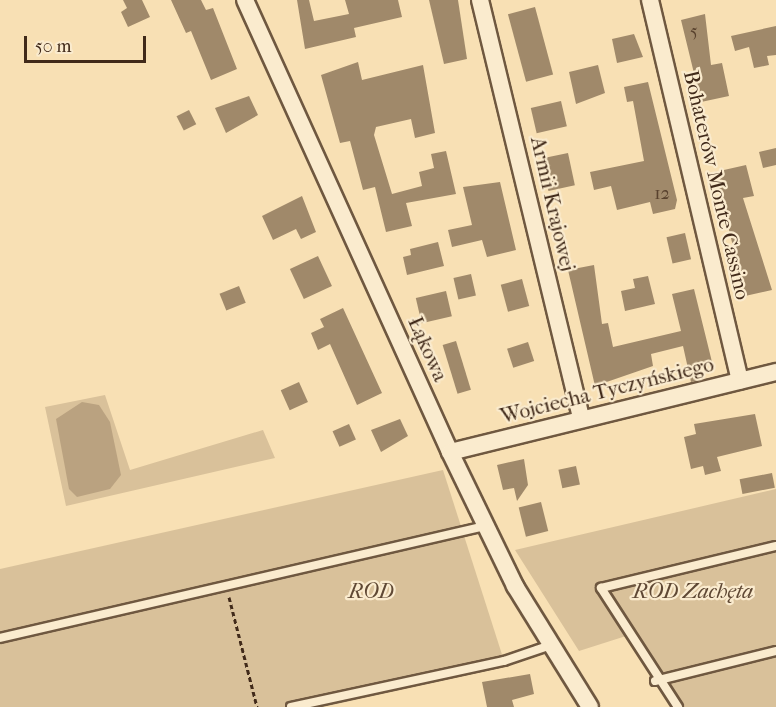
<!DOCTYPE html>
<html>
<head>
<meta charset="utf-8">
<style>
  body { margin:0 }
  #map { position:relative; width:776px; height:707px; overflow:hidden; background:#f8e0b4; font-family:"IM FELL French Canon",serif }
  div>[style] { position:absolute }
  .green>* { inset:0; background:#d9c19a }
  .water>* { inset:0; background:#baa280 }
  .building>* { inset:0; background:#a0896a; transform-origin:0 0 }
  .path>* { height:3px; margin-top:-1.5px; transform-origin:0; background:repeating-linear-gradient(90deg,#412a1a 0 4.5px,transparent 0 7.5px) }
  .roads { filter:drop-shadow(2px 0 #6f5840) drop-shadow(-2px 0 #6f5840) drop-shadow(0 2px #6f5840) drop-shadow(0 -2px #6f5840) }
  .lane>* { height:8px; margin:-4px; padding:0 4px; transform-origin:4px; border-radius:4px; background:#faebce }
  .street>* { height:16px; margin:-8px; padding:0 8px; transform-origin:8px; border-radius:8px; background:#faebce }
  span { translate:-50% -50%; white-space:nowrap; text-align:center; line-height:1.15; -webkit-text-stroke:4.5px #faebce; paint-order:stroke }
  .number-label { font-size:18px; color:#59422e }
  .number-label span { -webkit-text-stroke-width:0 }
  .street-label { font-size:21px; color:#412a1a }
  .park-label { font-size:21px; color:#5f4834; font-style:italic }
  .scale { position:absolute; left:24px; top:36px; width:122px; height:27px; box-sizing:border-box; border:3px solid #412a1a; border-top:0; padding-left:8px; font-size:18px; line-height:21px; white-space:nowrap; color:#412a1a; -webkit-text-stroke:4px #faebce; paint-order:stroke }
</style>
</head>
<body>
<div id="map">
  <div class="green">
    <i style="clip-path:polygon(105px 395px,130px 470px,263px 430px,275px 458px,66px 506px,45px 407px)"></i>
    <i style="clip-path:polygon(443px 470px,506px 667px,323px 707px,0 707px,0 569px)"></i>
    <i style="clip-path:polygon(776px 489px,776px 707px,671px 707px,626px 636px,579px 651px,515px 550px)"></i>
  </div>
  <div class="water">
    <i style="clip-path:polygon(82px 402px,99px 405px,110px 422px,121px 475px,110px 489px,77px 497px,69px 489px,56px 419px)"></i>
  </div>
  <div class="building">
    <i style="clip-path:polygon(123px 0,142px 0,150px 17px,128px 27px,121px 12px,127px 8px)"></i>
    <i style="clip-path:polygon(171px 0,201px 0,206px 10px,213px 8px,237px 69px,211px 80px,191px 31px,186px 33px)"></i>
    <i style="clip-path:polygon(297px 0,309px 0,314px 21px,349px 14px,345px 0,398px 0,402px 17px,354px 28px,356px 37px,305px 49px)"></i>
    <i style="clip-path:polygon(429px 0,458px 0,467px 59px,444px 64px)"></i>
    <i style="left:535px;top:7px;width:70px;height:28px;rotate:75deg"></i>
    <i style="clip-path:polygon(705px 14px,711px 65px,722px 63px,729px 96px,701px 102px,681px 20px)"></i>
    <i style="clip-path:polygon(776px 26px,776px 55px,767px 56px,769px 65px,754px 68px,749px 47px,735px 51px,731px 36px)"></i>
    <i style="clip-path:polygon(634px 34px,643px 57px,617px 63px,612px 39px)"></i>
    <i style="clip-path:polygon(358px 62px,362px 80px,423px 65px,435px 133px,415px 138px,411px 119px,376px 127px,374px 135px,392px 194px,422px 186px,419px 172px,434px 168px,431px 154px,446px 151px,456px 194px,406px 203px,412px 226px,386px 232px,375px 187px,363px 190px,350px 141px,340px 143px,321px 75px)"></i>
    <i style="clip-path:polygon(598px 65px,605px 93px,576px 104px,569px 72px)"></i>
    <i style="clip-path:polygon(648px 82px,677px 200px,675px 209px,653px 214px,650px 202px,617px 210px,611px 186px,594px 190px,590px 172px,644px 161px,633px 101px,627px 102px,624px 87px)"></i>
    <i style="clip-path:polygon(249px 96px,258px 115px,226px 133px,215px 108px)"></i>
    <i style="left:561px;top:101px;width:26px;height:31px;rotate:77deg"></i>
    <i style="left:189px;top:110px;width:16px;height:14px;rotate:63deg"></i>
    <i style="clip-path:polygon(776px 148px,776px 165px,763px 168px,759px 152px)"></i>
    <i style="left:568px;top:153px;width:33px;height:27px;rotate:78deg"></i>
    <i style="clip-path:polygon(746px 165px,754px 196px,743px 198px,772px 290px,745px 296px,715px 172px)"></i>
    <i style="clip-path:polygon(500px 182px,516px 250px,487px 257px,482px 240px,452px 247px,448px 230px,472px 225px,463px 187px)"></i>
    <i style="clip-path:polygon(302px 196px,316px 232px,301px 239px,296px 229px,273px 240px,262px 216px)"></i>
    <i style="left:685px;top:233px;width:27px;height:19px;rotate:77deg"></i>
    <i style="clip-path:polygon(438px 242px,444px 266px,407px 275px,403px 257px,411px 255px,410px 249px)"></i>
    <i style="left:318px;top:256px;width:33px;height:31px;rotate:65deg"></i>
    <i style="clip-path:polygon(594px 265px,602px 324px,608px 323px,613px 347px,681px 331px,672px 294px,694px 289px,712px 362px,700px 365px,703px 379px,691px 382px,683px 346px,651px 354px,653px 366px,595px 386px,568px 270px)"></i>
    <i style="left:471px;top:274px;width:22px;height:18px;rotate:77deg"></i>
    <i style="clip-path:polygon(648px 276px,655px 304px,625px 311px,621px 291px,635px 288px,633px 279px)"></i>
    <i style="left:522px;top:279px;width:28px;height:22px;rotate:75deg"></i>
    <i style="left:239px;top:286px;width:18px;height:21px;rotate:68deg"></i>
    <i style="left:446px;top:291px;width:26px;height:31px;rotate:77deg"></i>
    <i style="clip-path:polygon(343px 308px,382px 393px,357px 405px,330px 344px,318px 350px,311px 333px,324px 327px,320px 319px)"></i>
    <i style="left:456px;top:341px;width:51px;height:14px;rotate:73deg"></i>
    <i style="left:528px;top:342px;width:20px;height:22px;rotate:72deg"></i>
    <i style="left:299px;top:382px;width:22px;height:20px;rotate:66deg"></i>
    <i style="clip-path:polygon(755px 414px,762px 446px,717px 457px,721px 471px,705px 475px,703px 466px,691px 469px,684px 437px,696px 434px,694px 424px)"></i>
    <i style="clip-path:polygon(400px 419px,408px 436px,381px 452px,371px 430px)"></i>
    <i style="left:349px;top:424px;width:17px;height:18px;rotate:66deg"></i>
    <i style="clip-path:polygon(524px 459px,528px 485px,517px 501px,514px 488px,503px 490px,497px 465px)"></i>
    <i style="left:576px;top:466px;width:19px;height:18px;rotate:78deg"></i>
    <i style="left:772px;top:473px;width:15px;height:33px;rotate:79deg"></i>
    <i style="left:541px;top:502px;width:30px;height:23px;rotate:76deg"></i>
    <i style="clip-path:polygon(530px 674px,534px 694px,512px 700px,514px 707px,487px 707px,482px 682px)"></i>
  </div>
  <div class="path">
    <i style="left:229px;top:597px;width:114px;rotate:75.7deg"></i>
  </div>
  <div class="roads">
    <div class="lane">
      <i style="left:0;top:638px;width:500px;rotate:-13deg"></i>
      <i style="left:655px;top:681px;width:125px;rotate:-13.9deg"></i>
      <i style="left:291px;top:707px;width:218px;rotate:-12.2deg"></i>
      <i style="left:504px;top:661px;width:50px;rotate:-18.8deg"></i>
      <i style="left:678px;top:707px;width:142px;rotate:-122.9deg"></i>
      <i style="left:601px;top:588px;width:180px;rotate:-13.5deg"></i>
    </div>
    <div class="street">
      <i style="left:245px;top:0;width:496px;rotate:65.6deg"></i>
      <i style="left:450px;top:452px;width:149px;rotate:64.1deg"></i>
      <i style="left:515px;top:586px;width:142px;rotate:58.2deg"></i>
      <i style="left:480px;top:0;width:431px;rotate:76.4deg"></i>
      <i style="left:650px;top:0;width:391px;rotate:76.7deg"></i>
      <i style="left:450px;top:452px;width:336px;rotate:-13.8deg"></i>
    </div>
  </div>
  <div class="number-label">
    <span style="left:694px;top:32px">5</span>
    <span style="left:662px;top:194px">12</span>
  </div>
  <div class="street-label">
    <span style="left:717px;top:185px;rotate:77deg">Bohaterów Monte Cassino</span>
    <span style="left:553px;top:204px;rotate:77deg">Armii Krajowej</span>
    <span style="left:428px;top:349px;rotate:66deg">Łąkowa</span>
    <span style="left:607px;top:390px;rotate:-14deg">Wojciecha Tyczyńskiego</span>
  </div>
  <div class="park-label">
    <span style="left:371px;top:591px">ROD</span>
    <span style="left:693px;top:591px">ROD Zachęta</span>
  </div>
  <div class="scale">50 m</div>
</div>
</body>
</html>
